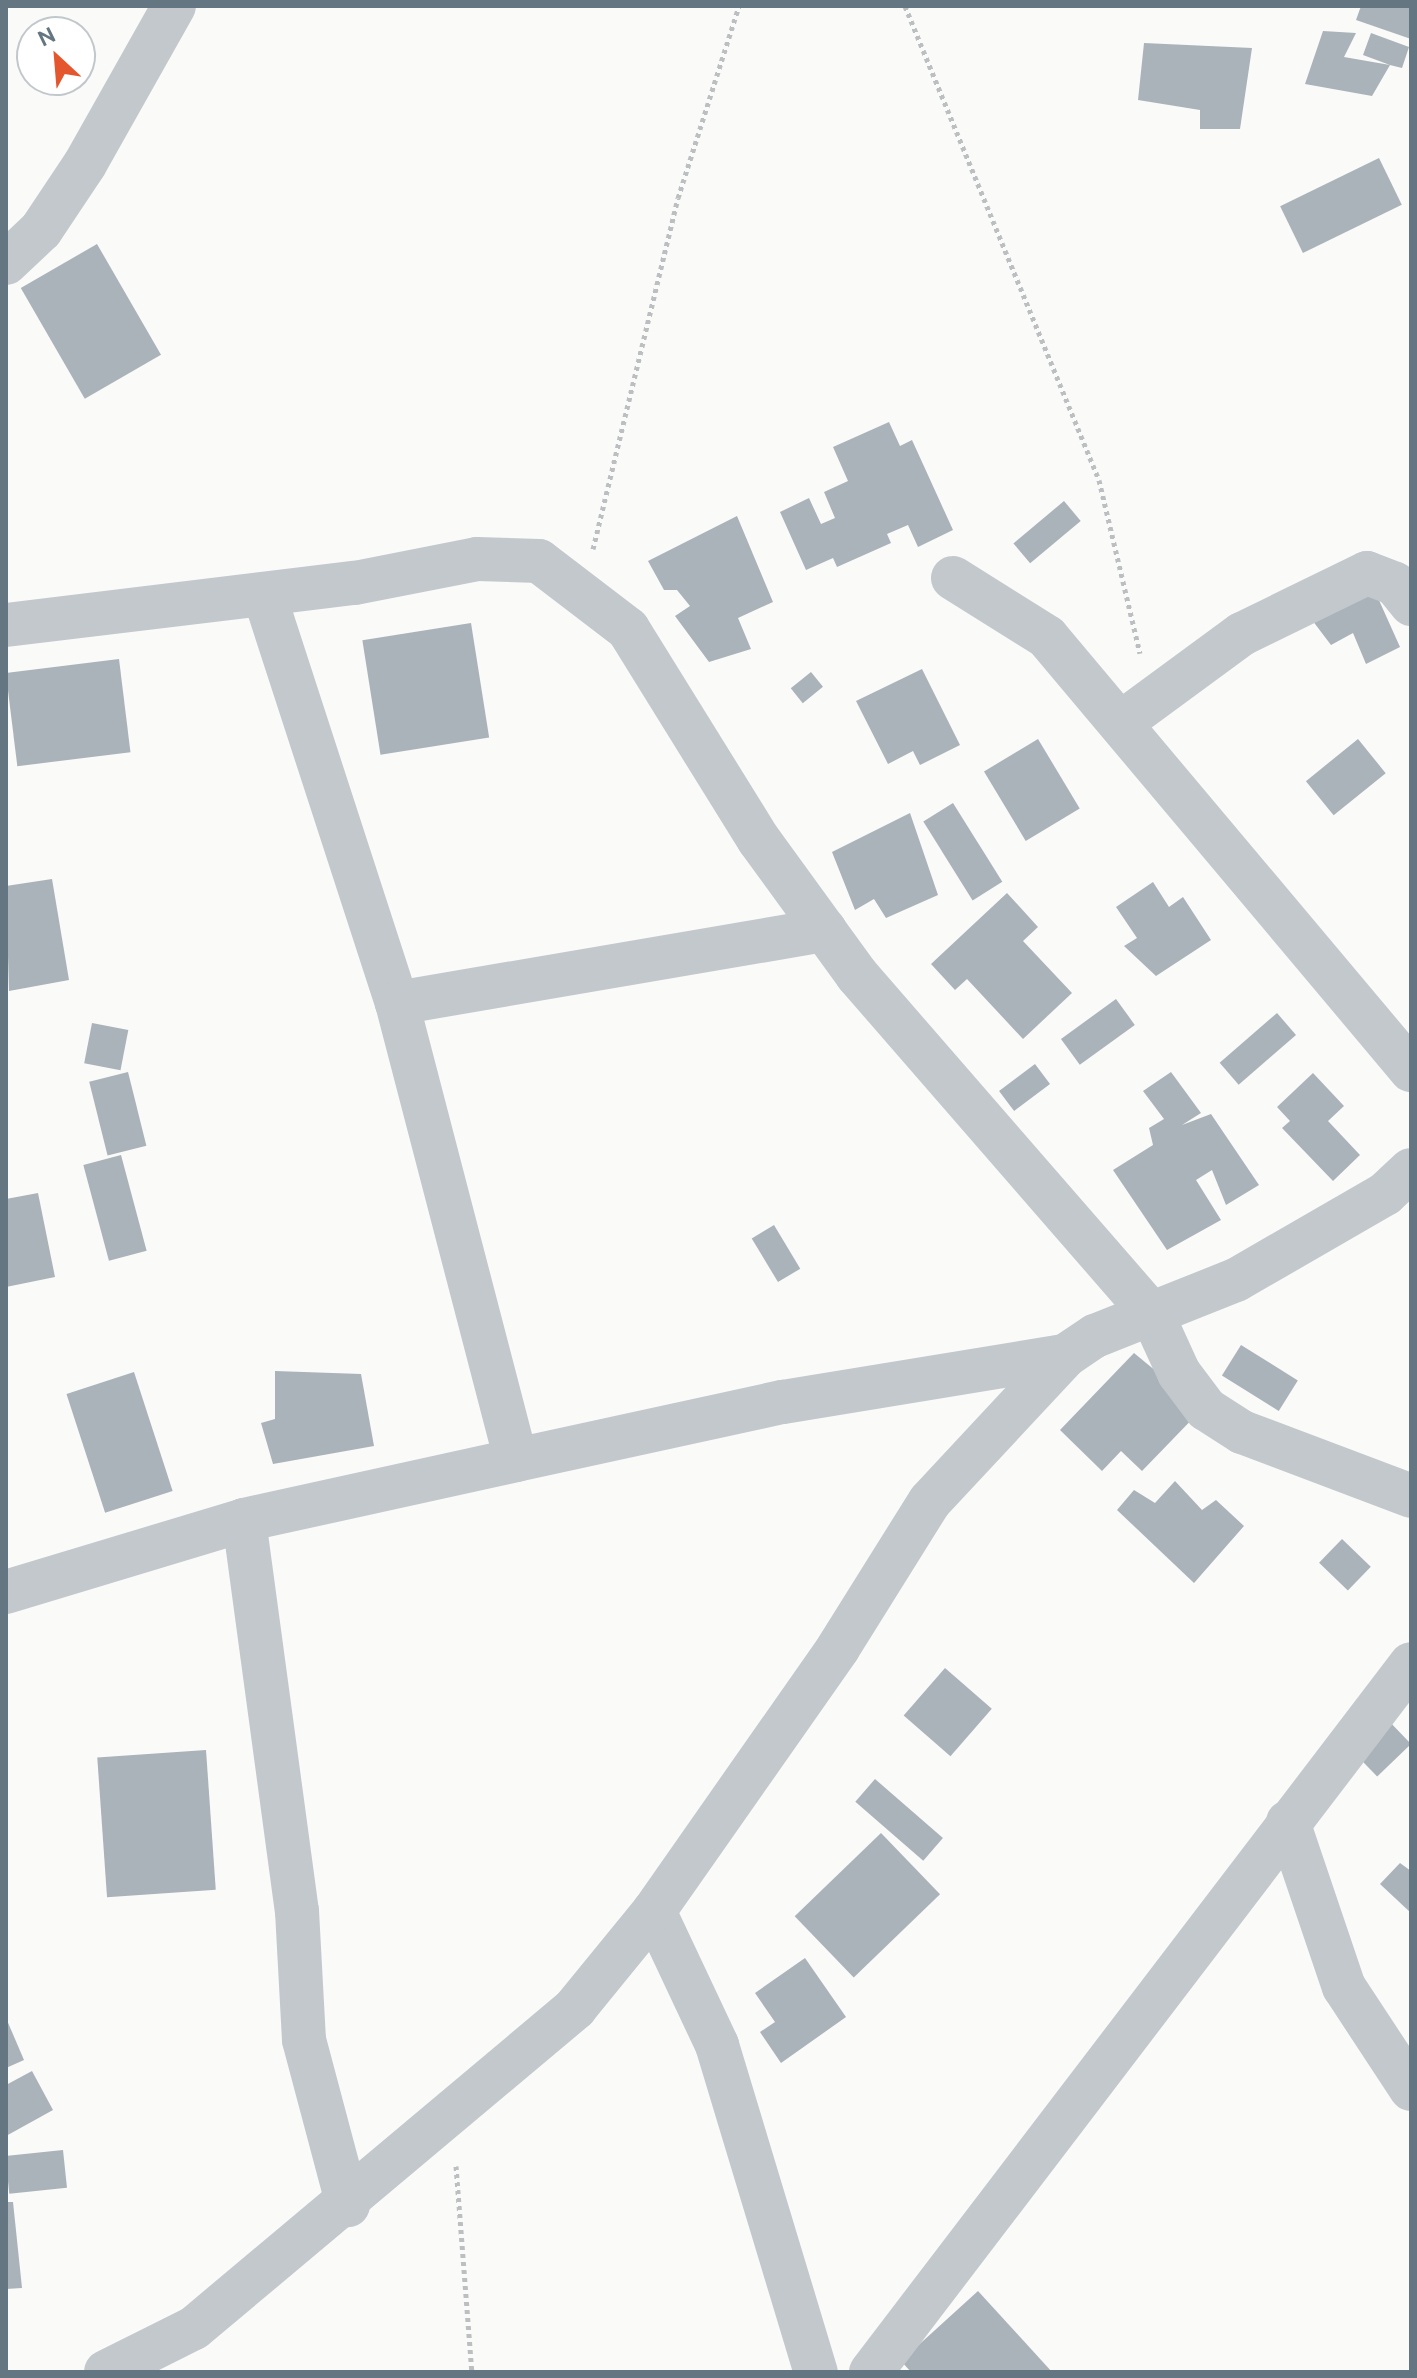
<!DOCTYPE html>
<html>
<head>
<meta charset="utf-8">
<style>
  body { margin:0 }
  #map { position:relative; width:1417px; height:2378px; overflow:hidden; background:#fafaf8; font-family:Ubuntu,sans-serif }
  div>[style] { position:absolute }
  .building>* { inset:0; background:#aab3b9; transform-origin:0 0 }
  .path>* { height:5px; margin-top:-2.5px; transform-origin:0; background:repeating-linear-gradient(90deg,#bbbfc2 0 4px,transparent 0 8px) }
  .minor>* { height:44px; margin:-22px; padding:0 22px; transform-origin:22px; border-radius:22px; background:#c3c8cc }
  span { translate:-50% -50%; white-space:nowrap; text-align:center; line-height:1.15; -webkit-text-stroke:8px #fff; paint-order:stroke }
  .frame { position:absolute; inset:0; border:8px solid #657683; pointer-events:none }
  .north { position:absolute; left:16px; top:16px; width:80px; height:80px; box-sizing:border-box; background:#fff; border:2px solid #c1c8cd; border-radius:50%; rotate:334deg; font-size:22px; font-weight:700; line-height:32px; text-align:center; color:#657683 }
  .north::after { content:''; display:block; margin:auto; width:28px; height:36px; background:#e4572e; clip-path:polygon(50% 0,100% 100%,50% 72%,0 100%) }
</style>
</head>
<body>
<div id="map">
  <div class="building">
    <i style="clip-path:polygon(1361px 6px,1411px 6px,1411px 39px,1356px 20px)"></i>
    <i style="clip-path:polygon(1323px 31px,1356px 33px,1344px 57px,1390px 65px,1363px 55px,1371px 33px,1409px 47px,1402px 68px,1390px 65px,1372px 96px,1305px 84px)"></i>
    <i style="clip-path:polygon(1144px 43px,1252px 48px,1240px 129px,1200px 129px,1200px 110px,1138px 100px)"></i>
    <i style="left:1379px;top:158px;width:52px;height:110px;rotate:64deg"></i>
    <i style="left:97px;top:244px;width:128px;height:88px;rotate:60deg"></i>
    <i style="clip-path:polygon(889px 422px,900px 446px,912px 440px,953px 530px,918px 547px,908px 525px,887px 534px,891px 543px,837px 567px,833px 558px,806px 570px,780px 512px,809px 498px,821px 524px,835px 518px,824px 492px,848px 481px,833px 447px)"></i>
    <i style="left:1064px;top:501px;width:26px;height:66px;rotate:50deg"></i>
    <i style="clip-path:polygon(737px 516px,773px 602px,738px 618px,751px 649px,709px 662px,675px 616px,690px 606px,677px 590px,664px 590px,648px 561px)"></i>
    <i style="clip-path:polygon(1369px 578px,1400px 647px,1366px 664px,1353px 633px,1331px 645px,1306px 612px)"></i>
    <i style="left:471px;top:623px;width:116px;height:110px;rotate:81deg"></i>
    <i style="left:119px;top:659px;width:94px;height:114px;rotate:83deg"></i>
    <i style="clip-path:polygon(922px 669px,960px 745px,920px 765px,913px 751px,888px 764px,856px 701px)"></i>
    <i style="left:811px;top:672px;width:19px;height:26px;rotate:51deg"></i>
    <i style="left:1038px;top:739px;width:81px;height:63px;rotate:59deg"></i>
    <i style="left:1358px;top:739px;width:44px;height:67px;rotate:51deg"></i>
    <i style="left:953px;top:803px;width:93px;height:35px;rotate:58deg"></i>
    <i style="clip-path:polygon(910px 813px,938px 895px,886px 918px,874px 899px,855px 910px,832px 852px)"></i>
    <i style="clip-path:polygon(52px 879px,69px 980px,9px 991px,6px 886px)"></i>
    <i style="clip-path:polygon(1153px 882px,1169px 907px,1183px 897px,1211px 940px,1156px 976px,1124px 946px,1137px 938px,1116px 907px)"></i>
    <i style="clip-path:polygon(1007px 893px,1038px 927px,1023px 941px,1072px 993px,1023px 1039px,967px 979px,955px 990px,931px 964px)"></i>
    <i style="left:1116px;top:999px;width:32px;height:68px;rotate:54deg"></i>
    <i style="left:1277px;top:1013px;width:29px;height:76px;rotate:49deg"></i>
    <i style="left:92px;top:1023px;width:37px;height:41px;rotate:11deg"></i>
    <i style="left:1035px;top:1064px;width:25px;height:45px;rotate:53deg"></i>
    <i style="left:128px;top:1072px;width:76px;height:40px;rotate:76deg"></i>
    <i style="clip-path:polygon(1171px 1072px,1201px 1113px,1182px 1125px,1211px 1114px,1259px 1185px,1226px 1205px,1212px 1170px,1196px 1180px,1221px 1220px,1167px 1250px,1113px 1170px,1153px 1145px,1149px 1128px,1164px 1119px,1143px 1091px)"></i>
    <i style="clip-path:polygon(1313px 1073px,1344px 1106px,1328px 1121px,1360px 1155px,1333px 1181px,1282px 1128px,1290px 1121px,1277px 1107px)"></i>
    <i style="left:121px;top:1155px;width:99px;height:39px;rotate:75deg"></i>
    <i style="clip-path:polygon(38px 1193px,55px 1277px,6px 1287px,6px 1199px)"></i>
    <i style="left:774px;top:1225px;width:51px;height:26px;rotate:59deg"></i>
    <i style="left:1241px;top:1345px;width:67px;height:36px;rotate:32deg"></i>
    <i style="clip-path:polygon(1134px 1353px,1202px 1409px,1142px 1471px,1121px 1451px,1102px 1471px,1060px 1430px)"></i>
    <i style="clip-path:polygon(275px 1371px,361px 1374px,374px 1446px,273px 1464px,261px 1423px,275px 1419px)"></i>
    <i style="left:134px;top:1372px;width:125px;height:71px;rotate:72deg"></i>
    <i style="clip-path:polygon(1175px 1481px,1202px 1510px,1216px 1500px,1244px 1526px,1194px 1583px,1117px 1510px,1134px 1490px,1155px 1503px)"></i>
    <i style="left:1342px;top:1539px;width:40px;height:33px;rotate:44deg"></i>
    <i style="left:945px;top:1668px;width:62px;height:63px;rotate:41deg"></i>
    <i style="left:1386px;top:1718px;width:36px;height:47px;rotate:46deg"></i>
    <i style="left:206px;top:1750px;width:140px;height:109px;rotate:86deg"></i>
    <i style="left:875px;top:1779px;width:90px;height:30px;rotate:41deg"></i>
    <i style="left:881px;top:1833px;width:85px;height:120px;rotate:46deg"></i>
    <i style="clip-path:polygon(1400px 1863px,1411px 1871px,1411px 1913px,1380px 1884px)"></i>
    <i style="clip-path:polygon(805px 1958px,846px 2017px,781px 2063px,760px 2032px,775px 2022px,755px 1993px)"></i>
    <i style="clip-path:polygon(6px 2018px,24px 2060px,6px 2068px)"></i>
    <i style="clip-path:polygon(32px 2071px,53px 2110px,6px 2136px,6px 2085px)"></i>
    <i style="left:63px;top:2150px;width:38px;height:58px;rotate:84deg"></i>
    <i style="clip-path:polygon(6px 2202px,13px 2202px,22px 2288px,6px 2289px)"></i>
    <i style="clip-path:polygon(978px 2291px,1052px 2372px,911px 2372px,901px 2361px)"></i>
  </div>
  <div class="path">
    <i style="left:905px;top:6px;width:512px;rotate:67.74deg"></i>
    <i style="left:1099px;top:480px;width:178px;rotate:76.7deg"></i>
    <i style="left:593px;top:549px;width:361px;rotate:-76.4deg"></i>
    <i style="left:678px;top:198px;width:201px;rotate:-72.4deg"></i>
    <i style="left:456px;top:2166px;width:207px;rotate:85.6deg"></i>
  </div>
  <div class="minor">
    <i style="left:6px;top:263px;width:48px;rotate:-43.3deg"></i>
    <i style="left:41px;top:230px;width:79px;rotate:-56.3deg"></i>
    <i style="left:85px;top:164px;width:181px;rotate:-60.6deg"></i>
    <i style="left:953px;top:578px;width:111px;rotate:32.1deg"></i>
    <i style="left:1047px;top:637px;width:566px;rotate:49.95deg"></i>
    <i style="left:264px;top:594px;width:430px;rotate:72deg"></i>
    <i style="left:397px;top:1003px;width:472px;rotate:75.4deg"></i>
    <i style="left:6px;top:625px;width:352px;rotate:-6.9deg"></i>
    <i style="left:355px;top:583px;width:124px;rotate:-11.1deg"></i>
    <i style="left:477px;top:559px;width:62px;rotate:1.8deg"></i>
    <i style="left:539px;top:561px;width:112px;rotate:37.4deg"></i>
    <i style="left:628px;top:629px;width:248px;rotate:58.2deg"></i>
    <i style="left:759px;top:840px;width:167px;rotate:54deg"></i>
    <i style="left:857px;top:975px;width:449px;rotate:49deg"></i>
    <i style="left:1152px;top:1314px;width:65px;rotate:65.4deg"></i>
    <i style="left:1179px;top:1373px;width:45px;rotate:53.1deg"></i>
    <i style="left:1206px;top:1409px;width:43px;rotate:32.6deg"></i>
    <i style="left:1242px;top:1432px;width:181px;rotate:20.7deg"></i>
    <i style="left:1122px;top:722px;width:149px;rotate:-36.3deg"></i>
    <i style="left:1242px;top:634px;width:139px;rotate:-26deg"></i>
    <i style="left:1367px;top:573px;width:30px;rotate:21deg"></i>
    <i style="left:1395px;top:584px;width:26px;rotate:51deg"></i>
    <i style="left:397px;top:1003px;width:434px;rotate:-9.7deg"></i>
    <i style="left:244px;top:1520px;width:395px;rotate:82.3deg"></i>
    <i style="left:297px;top:1911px;width:129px;rotate:86.9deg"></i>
    <i style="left:304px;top:2040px;width:171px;rotate:75.1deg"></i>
    <i style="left:6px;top:1592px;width:249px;rotate:-16.8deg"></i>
    <i style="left:244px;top:1520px;width:279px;rotate:-12.4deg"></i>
    <i style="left:516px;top:1460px;width:273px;rotate:-12.3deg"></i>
    <i style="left:783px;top:1402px;width:286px;rotate:-9.3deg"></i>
    <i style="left:1288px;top:1822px;width:174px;rotate:71.3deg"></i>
    <i style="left:1344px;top:1987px;width:122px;rotate:56.7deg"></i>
    <i style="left:654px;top:1911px;width:148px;rotate:64.8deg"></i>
    <i style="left:717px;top:2045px;width:342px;rotate:73.2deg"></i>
    <i style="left:106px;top:2372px;width:98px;rotate:-26.6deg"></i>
    <i style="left:194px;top:2328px;width:498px;rotate:-40deg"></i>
    <i style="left:575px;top:2008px;width:125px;rotate:-50.8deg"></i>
    <i style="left:654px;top:1911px;width:321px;rotate:-55deg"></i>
    <i style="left:838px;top:1648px;width:173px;rotate:-58deg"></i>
    <i style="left:930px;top:1501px;width:198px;rotate:-47deg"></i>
    <i style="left:1065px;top:1356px;width:36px;rotate:-34deg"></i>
    <i style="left:1095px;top:1336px;width:152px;rotate:-21.7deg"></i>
    <i style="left:1236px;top:1280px;width:172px;rotate:-30deg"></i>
    <i style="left:1385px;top:1194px;width:35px;rotate:-43deg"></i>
    <i style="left:871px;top:2372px;width:890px;rotate:-52.67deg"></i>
  </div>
  <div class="frame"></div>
  <div class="north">N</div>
</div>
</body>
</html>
